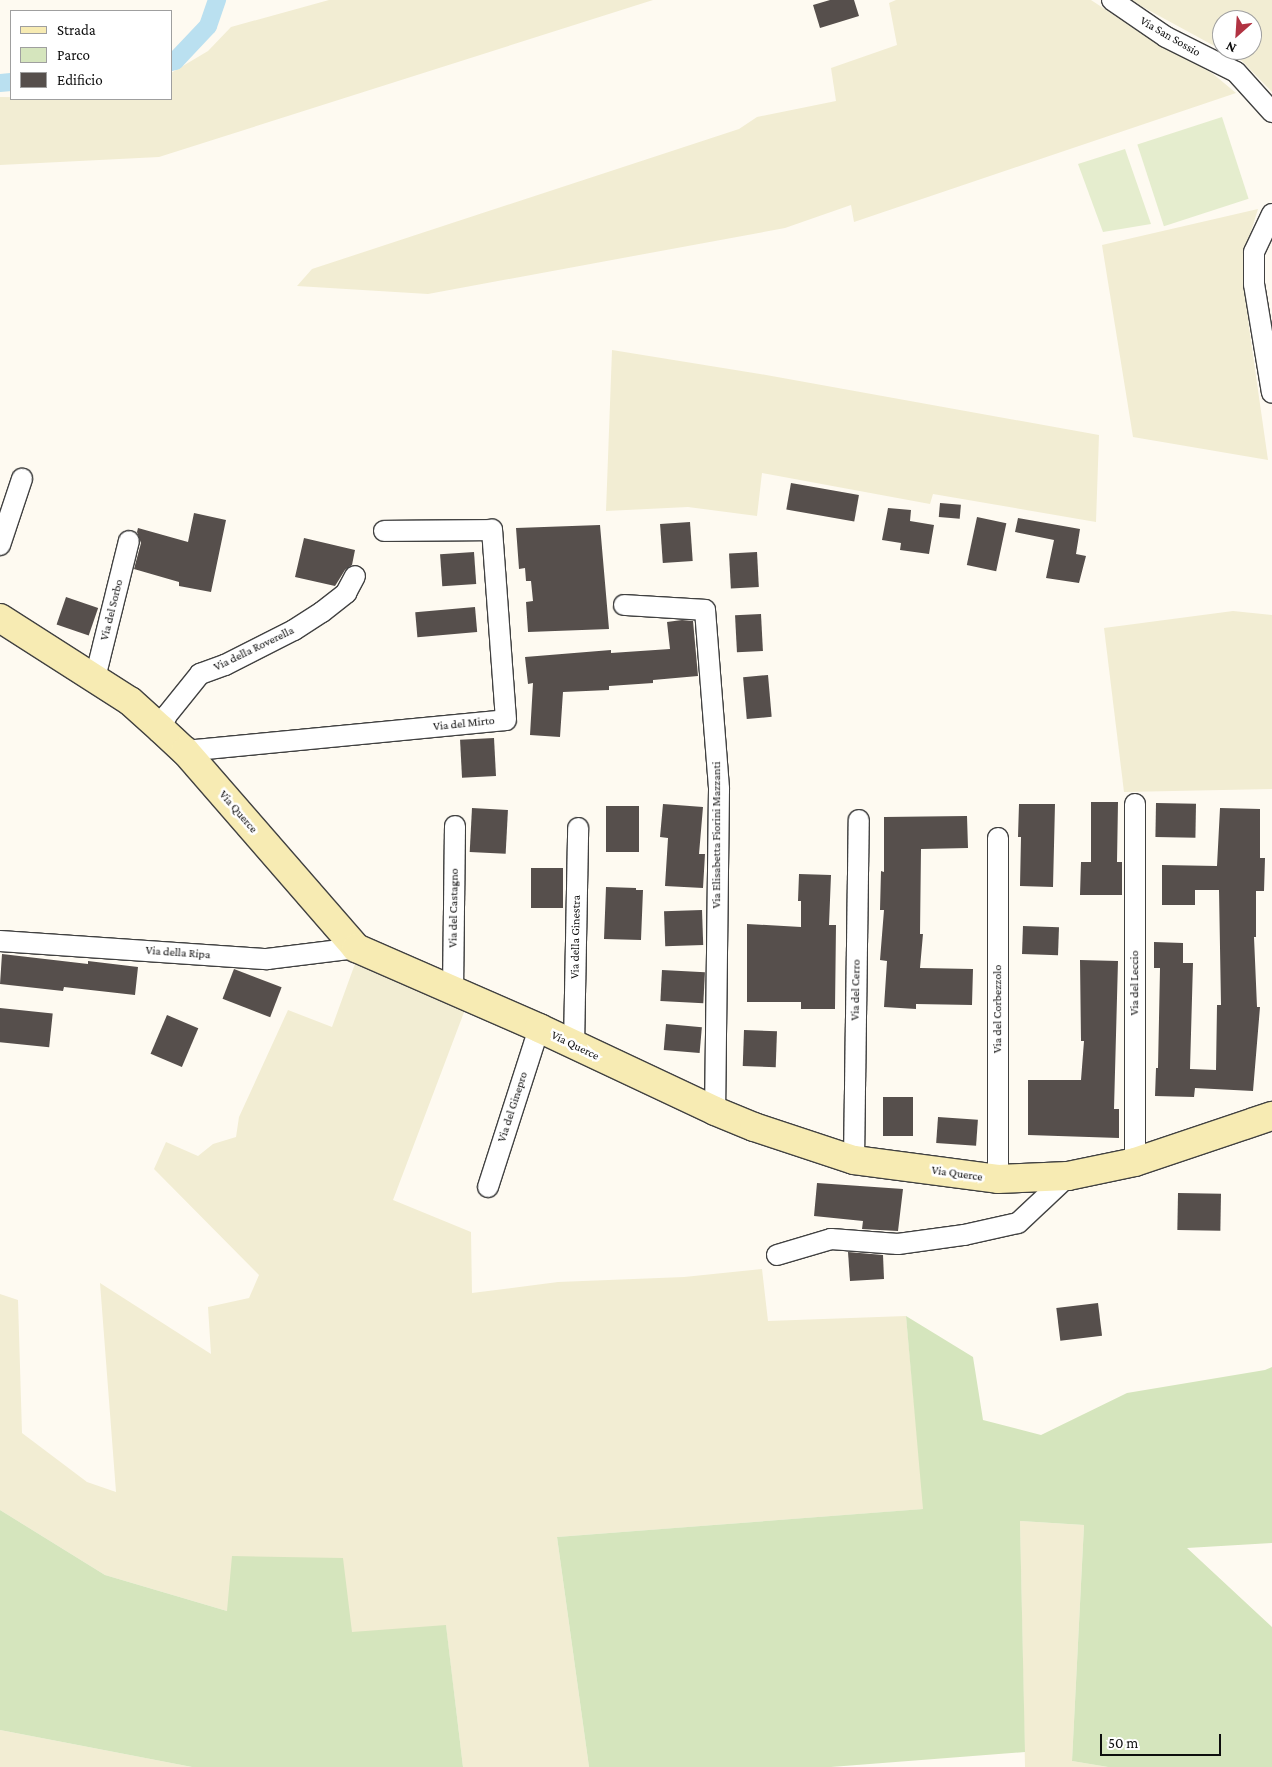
<!DOCTYPE html>
<html>
<head>
<meta charset="utf-8">
<style>
  body { margin:0 }
  #map { position:relative; width:1272px; height:1767px; overflow:hidden; background:#fefaf1; font-family:"Crimson Pro",serif }
  div>[style] { position:absolute }
  .farmland>* { inset:0; background:#f2edd3 }
  .green>* { inset:0; background:#d5e5bd }
  .pitch>* { inset:0; background:#e5edce; transform-origin:0 0 }
  .canal>* { height:18px; margin:-9px; padding:0 9px; transform-origin:9px; border-radius:9px; background:#bae0f0 }
  .building>* { inset:0; background:#564f4c; transform-origin:0 0 }
  .roads { filter:drop-shadow(1px 0 #414141) drop-shadow(-1px 0 #414141) drop-shadow(0 1px #414141) drop-shadow(0 -1px #414141) }
  .street>* { height:20px; margin:-10px; padding:0 10px; transform-origin:10px; border-radius:10px; background:#fff }
  .secondary>* { height:28px; margin:-14px; padding:0 14px; transform-origin:14px; border-radius:14px; background:#f7ebb3 }
  span { translate:-50% -50%; white-space:nowrap; text-align:center; line-height:1.15; -webkit-text-stroke:5px #fff; paint-order:stroke }
  .street-label { font-size:12px; color:#0e0e0e }
  .legend { position:absolute; left:10px; top:10px; width:162px; height:90px; box-sizing:border-box; background:#fff; border:1px solid #9f9f9f; margin:0; padding:6px 9px; list-style:none; font-size:15px; color:#0e0e0e }
  .legend li { display:flex; align-items:center; gap:10px; height:25px }
  .legend b { width:25px; border:1px solid #9f9f9f }
  .north { position:absolute; left:1212px; top:10px; width:50px; height:50px; box-sizing:border-box; background:#fff; border:1px solid #9f9f9f; border-radius:50%; rotate:206deg; font-size:14px; font-weight:700; line-height:20px; text-align:center; color:#0e0e0e }
  .north::after { content:''; display:block; margin:auto; width:18px; height:22px; background:#b13342; clip-path:polygon(50% 0,100% 100%,50% 72%,0 100%) }
  .scale { position:absolute; left:1100px; top:1734px; width:121px; height:22px; box-sizing:border-box; border:2px solid #0e0e0e; border-top:0; padding-left:6px; font-size:15px; line-height:18px; white-space:nowrap; color:#0e0e0e; -webkit-text-stroke:4px #fff; paint-order:stroke }
</style>
</head>
<body>
<div id="map">
  <div class="farmland">
    <i style="clip-path:polygon(329px 0,653px 0,159px 157px,0 165px,0 97px,171px 99px,171px 73px,208px 51px,231px 27px)"></i>
    <i style="clip-path:polygon(896px 0,1091px 0,1144px 35px,1212px 73px,1236px 93px,854px 222px,851px 205px,785px 228px,428px 294px,297px 286px,312px 269px,739px 129px,757px 117px,836px 101px,831px 68px,897px 45px,889px 3px)"></i>
    <i style="clip-path:polygon(evenodd,1130px 0,1272px 0,1272px 92px,1242px 61px,1130px 0,1222px 20px,1252px 20px,1252px 50px,1222px 50px,1222px 20px)"></i>
    <i style="clip-path:polygon(1258px 209px,1243px 257px,1249px 327px,1268px 460px,1133px 437px,1102px 245px)"></i>
    <i style="clip-path:polygon(612px 350px,760px 374px,1099px 435px,1096px 522px,933px 494px,930px 504px,762px 473px,757px 516px,688px 507px,606px 511px)"></i>
    <i style="clip-path:polygon(1233px 611px,1272px 615px,1272px 789px,1124px 792px,1104px 628px)"></i>
    <i style="clip-path:polygon(356px 961px,466px 1007px,393px 1200px,471px 1232px,472px 1293px,558px 1282px,684px 1277px,762px 1269px,768px 1321px,906px 1316px,924px 1509px,557px 1537px,589px 1767px,463px 1767px,446px 1626px,352px 1633px,227px 1611px,105px 1575px,0 1510px,0 1294px,18px 1300px,22px 1433px,87px 1482px,116px 1492px,100px 1283px,211px 1354px,208px 1307px,249px 1298px,259px 1275px,154px 1169px,166px 1142px,198px 1156px,213px 1144px,236px 1137px,239px 1117px,288px 1010px,332px 1027px)"></i>
    <i style="clip-path:polygon(1020px 1521px,1084px 1525px,1072px 1761px,1108px 1767px,1025px 1767px)"></i>
    <i style="clip-path:polygon(0 1730px,192px 1767px,0 1767px)"></i>
  </div>
  <div class="green">
    <i style="clip-path:polygon(906px 1316px,973px 1357px,983px 1420px,1041px 1435px,1127px 1393px,1265px 1370px,1272px 1367px,1272px 1543px,1187px 1548px,1272px 1627px,1272px 1767px,1108px 1767px,1072px 1761px,1084px 1525px,1020px 1521px,1025px 1752px,831px 1767px,589px 1767px,557px 1537px,923px 1509px)"></i>
    <i style="clip-path:polygon(0 1510px,105px 1575px,227px 1611px,232px 1556px,343px 1558px,352px 1632px,446px 1625px,463px 1767px,192px 1767px,0 1730px)"></i>
  </div>
  <div class="pitch">
    <i style="left:1222px;top:117px;width:86px;height:89px;rotate:72deg"></i>
    <i style="clip-path:polygon(1125px 149px,1151px 224px,1103px 232px,1078px 164px)"></i>
  </div>
  <div class="canal">
    <i style="left:171px;top:62px;width:4px;rotate:-14deg"></i>
    <i style="left:175px;top:61px;width:48px;rotate:-46.7deg"></i>
    <i style="left:208px;top:26px;width:28px;rotate:-71deg"></i>
    <i style="left:0;top:83px;width:11px;rotate:-5deg"></i>
  </div>
  <div class="building">
    <i style="clip-path:polygon(830px 0,854px 0,859px 16px,820px 28px,813px 5px)"></i>
    <i style="left:791px;top:483px;width:69px;height:27px;rotate:10deg"></i>
    <i style="left:940px;top:503px;width:21px;height:14px;rotate:5deg"></i>
    <i style="clip-path:polygon(888px 508px,911px 510px,910px 521px,934px 525px,929px 554px,900px 550px,901px 543px,882px 540px)"></i>
    <i style="clip-path:polygon(194px 513px,226px 520px,211px 592px,179px 586px,179px 582px,134px 569px,141px 543px,137px 532px,138px 528px,188px 542px)"></i>
    <i style="left:977px;top:517px;width:30px;height:49px;rotate:12deg"></i>
    <i style="clip-path:polygon(1018px 518px,1080px 529px,1076px 554px,1086px 556px,1079px 583px,1046px 578px,1054px 540px,1015px 532px)"></i>
    <i style="left:690px;top:522px;width:39px;height:30px;rotate:86deg"></i>
    <i style="clip-path:polygon(600px 525px,609px 629px,528px 632px,526px 602px,533px 601px,531px 581px,526px 581px,525px 568px,519px 569px,516px 528px)"></i>
    <i style="clip-path:polygon(304px 538px,355px 550px,352px 565px,345px 570px,335px 586px,295px 577px)"></i>
    <i style="left:474px;top:552px;width:32px;height:34px;rotate:86deg"></i>
    <i style="left:757px;top:552px;width:35px;height:28px;rotate:87deg"></i>
    <i style="left:66px;top:597px;width:34px;height:29px;rotate:19deg"></i>
    <i style="left:475px;top:607px;width:25px;height:60px;rotate:85deg"></i>
    <i style="left:761px;top:614px;width:37px;height:26px;rotate:87deg"></i>
    <i style="clip-path:polygon(682px 620px,693px 621px,698px 676px,653px 680px,653px 683px,609px 686px,609px 690px,563px 692px,560px 737px,530px 735px,533px 683px,528px 684px,525px 657px,611px 650px,611px 653px,670px 649px,667px 622px)"></i>
    <i style="left:768px;top:675px;width:42px;height:25px;rotate:85deg"></i>
    <i style="left:494px;top:738px;width:38px;height:34px;rotate:87deg"></i>
    <i style="clip-path:polygon(1091px 802px,1118px 802px,1117px 862px,1122px 862px,1122px 895px,1080px 895px,1081px 862px,1091px 862px)"></i>
    <i style="left:1156px;top:803px;width:40px;height:34px;rotate:1deg"></i>
    <i style="clip-path:polygon(663px 804px,703px 807px,699px 854px,705px 854px,703px 888px,665px 886px,668px 838px,660px 837px)"></i>
    <i style="clip-path:polygon(1019px 804px,1055px 804px,1053px 887px,1020px 886px,1021px 837px,1018px 837px)"></i>
    <i style="left:606px;top:806px;width:33px;height:46px"></i>
    <i style="left:472px;top:808px;width:36px;height:44px;rotate:3deg"></i>
    <i style="clip-path:polygon(1220px 808px,1260px 809px,1260px 858px,1265px 858px,1264px 891px,1256px 891px,1256px 937px,1254px 937px,1257px 1007px,1260px 1007px,1253px 1091px,1195px 1088px,1194px 1097px,1155px 1096px,1156px 1068px,1158px 1068px,1160px 968px,1154px 968px,1154px 942px,1183px 943px,1183px 963px,1193px 963px,1190px 1069px,1216px 1070px,1217px 1005px,1221px 1005px,1219px 890px,1195px 890px,1195px 905px,1162px 905px,1162px 865px,1217px 866px)"></i>
    <i style="clip-path:polygon(967px 816px,968px 848px,921px 849px,920px 934px,923px 934px,920px 968px,973px 969px,972px 1005px,916px 1004px,916px 1009px,884px 1007px,887px 961px,880px 960px,884px 910px,880px 910px,881px 871px,884px 872px,884px 817px)"></i>
    <i style="left:531px;top:868px;width:32px;height:40px"></i>
    <i style="clip-path:polygon(799px 874px,831px 875px,829px 925px,836px 925px,835px 1009px,801px 1009px,801px 1002px,747px 1002px,747px 924px,801px 927px,801px 901px,798px 901px)"></i>
    <i style="clip-path:polygon(606px 887px,636px 888px,636px 890px,643px 890px,641px 940px,604px 939px)"></i>
    <i style="left:702px;top:910px;width:35px;height:38px;rotate:88deg"></i>
    <i style="left:1023px;top:926px;width:36px;height:28px;rotate:2deg"></i>
    <i style="clip-path:polygon(2px 954px,88px 964px,88px 961px,138px 967px,135px 995px,64px 987px,63px 991px,0 984px)"></i>
    <i style="clip-path:polygon(1080px 960px,1118px 961px,1114px 1109px,1119px 1109px,1119px 1138px,1028px 1135px,1028px 1080px,1081px 1080px,1084px 1041px,1081px 1041px)"></i>
    <i style="left:234px;top:969px;width:51px;height:32px;rotate:21deg"></i>
    <i style="left:662px;top:970px;width:43px;height:31px;rotate:3deg"></i>
    <i style="left:0;top:1008px;width:53px;height:34px;rotate:6deg"></i>
    <i style="left:167px;top:1015px;width:34px;height:42px;rotate:23deg"></i>
    <i style="left:666px;top:1024px;width:36px;height:26px;rotate:5deg"></i>
    <i style="left:744px;top:1030px;width:33px;height:36px;rotate:2deg"></i>
    <i style="left:883px;top:1097px;width:30px;height:39px"></i>
    <i style="left:938px;top:1117px;width:40px;height:26px;rotate:4deg"></i>
    <i style="clip-path:polygon(817px 1183px,903px 1189px,898px 1231px,862px 1229px,863px 1221px,814px 1216px)"></i>
    <i style="left:1178px;top:1193px;width:43px;height:37px;rotate:1deg"></i>
    <i style="clip-path:polygon(848px 1252px,883px 1255px,884px 1279px,850px 1281px)"></i>
    <i style="left:1098px;top:1303px;width:33px;height:42px;rotate:83deg"></i>
  </div>
  <div class="roads">
    <div class="street">
      <i style="left:1112px;top:0;width:65px;rotate:34.4deg"></i>
      <i style="left:1166px;top:37px;width:78px;rotate:26.6deg"></i>
      <i style="left:1236px;top:72px;width:54px;rotate:48deg"></i>
      <i style="left:1272px;top:214px;width:42px;rotate:115.3deg"></i>
      <i style="left:1254px;top:252px;width:32px;rotate:90deg"></i>
      <i style="left:1254px;top:284px;width:110px;rotate:80.6deg"></i>
      <i style="left:0;top:545px;width:70px;rotate:-71.6deg"></i>
      <i style="left:624px;top:605px;width:81px;rotate:3.5deg"></i>
      <i style="left:705px;top:610px;width:180px;rotate:85.5deg"></i>
      <i style="left:719px;top:789px;width:322px;rotate:90.7deg"></i>
      <i style="left:95px;top:678px;width:141px;rotate:-76.1deg"></i>
      <i style="left:161px;top:729px;width:15px;rotate:-67deg"></i>
      <i style="left:167px;top:715px;width:53px;rotate:-51.2deg"></i>
      <i style="left:200px;top:674px;width:27px;rotate:-20deg"></i>
      <i style="left:225px;top:665px;width:77px;rotate:-26.9deg"></i>
      <i style="left:294px;top:630px;width:33px;rotate:-33deg"></i>
      <i style="left:322px;top:612px;width:31px;rotate:-38deg"></i>
      <i style="left:346px;top:593px;width:19px;rotate:-62deg"></i>
      <i style="left:185px;top:751px;width:322px;rotate:-5.5deg"></i>
      <i style="left:506px;top:720px;width:191px;rotate:-94.2deg"></i>
      <i style="left:492px;top:530px;width:108px;rotate:179.5deg"></i>
      <i style="left:1135px;top:804px;width:358px;rotate:90deg"></i>
      <i style="left:0;top:941px;width:268px;rotate:3.9deg"></i>
      <i style="left:267px;top:959px;width:90px;rotate:-7deg"></i>
      <i style="left:453px;top:990px;width:164px;rotate:-89.3deg"></i>
      <i style="left:574px;top:1046px;width:218px;rotate:-88.9deg"></i>
      <i style="left:854px;top:1160px;width:340px;rotate:-89.2deg"></i>
      <i style="left:998px;top:1179px;width:341px;rotate:-90deg"></i>
      <i style="left:488px;top:1187px;width:167px;rotate:-72.2deg"></i>
      <i style="left:777px;top:1255px;width:56px;rotate:-16.5deg"></i>
      <i style="left:831px;top:1239px;width:67px;rotate:4.3deg"></i>
      <i style="left:898px;top:1244px;width:67px;rotate:-7.8deg"></i>
      <i style="left:964px;top:1235px;width:55px;rotate:-12.5deg"></i>
      <i style="left:1018px;top:1223px;width:69px;rotate:-43.2deg"></i>
    </div>
    <div class="secondary">
      <i style="left:0;top:618px;width:154px;rotate:32.6deg"></i>
      <i style="left:130px;top:701px;width:42px;rotate:42.1deg"></i>
      <i style="left:161px;top:729px;width:33px;rotate:43deg"></i>
      <i style="left:185px;top:751px;width:261px;rotate:49deg"></i>
      <i style="left:356px;top:948px;width:200px;rotate:23.6deg"></i>
      <i style="left:539px;top:1028px;width:195px;rotate:25.2deg"></i>
      <i style="left:715px;top:1111px;width:42px;rotate:22.3deg"></i>
      <i style="left:754px;top:1127px;width:105px;rotate:18.3deg"></i>
      <i style="left:854px;top:1160px;width:145px;rotate:7.5deg"></i>
      <i style="left:998px;top:1179px;width:70px;rotate:-2.5deg"></i>
      <i style="left:1068px;top:1176px;width:68px;rotate:-11.8deg"></i>
      <i style="left:1135px;top:1162px;width:145px;rotate:-18.6deg"></i>
    </div>
  </div>
  <div class="street-label">
    <span style="left:1170px;top:37px;rotate:30deg">Via San Sossio</span>
    <span style="left:112px;top:610px;rotate:-76deg">Via del Sorbo</span>
    <span style="left:254px;top:649px;rotate:-26deg">Via della Roverella</span>
    <span style="left:464px;top:724px;rotate:-6deg">Via del Mirto</span>
    <span style="left:238px;top:812px;rotate:49deg">Via Querce</span>
    <span style="left:717px;top:835px;rotate:-90deg">Via Elisabetta Fiorini Mazzanti</span>
    <span style="left:454px;top:908px;rotate:-89deg">Via del Castagno</span>
    <span style="left:576px;top:937px;rotate:-89deg">Via della Ginestra</span>
    <span style="left:178px;top:953px;rotate:4deg">Via della Ripa</span>
    <span style="left:1135px;top:983px;rotate:-90deg">Via del Leccio</span>
    <span style="left:856px;top:990px;rotate:-89deg">Via del Cerro</span>
    <span style="left:998px;top:1009px;rotate:-90deg">Via del Corbezzolo</span>
    <span style="left:575px;top:1046px;rotate:26deg">Via Querce</span>
    <span style="left:513px;top:1107px;rotate:-72deg">Via del Ginepro</span>
    <span style="left:957px;top:1174px;rotate:8deg">Via Querce</span>
  </div>
  <ul class="legend">
  <li><b style="height:6px;background:#f7ebb3"></b>Strada</li>
  <li><b style="height:14px;background:#d5e5bd"></b>Parco</li>
  <li><b style="height:14px;background:#564f4c"></b>Edificio</li>
  </ul>
  <div class="north">N</div>
  <div class="scale">50 m</div>
</div>
</body>
</html>
